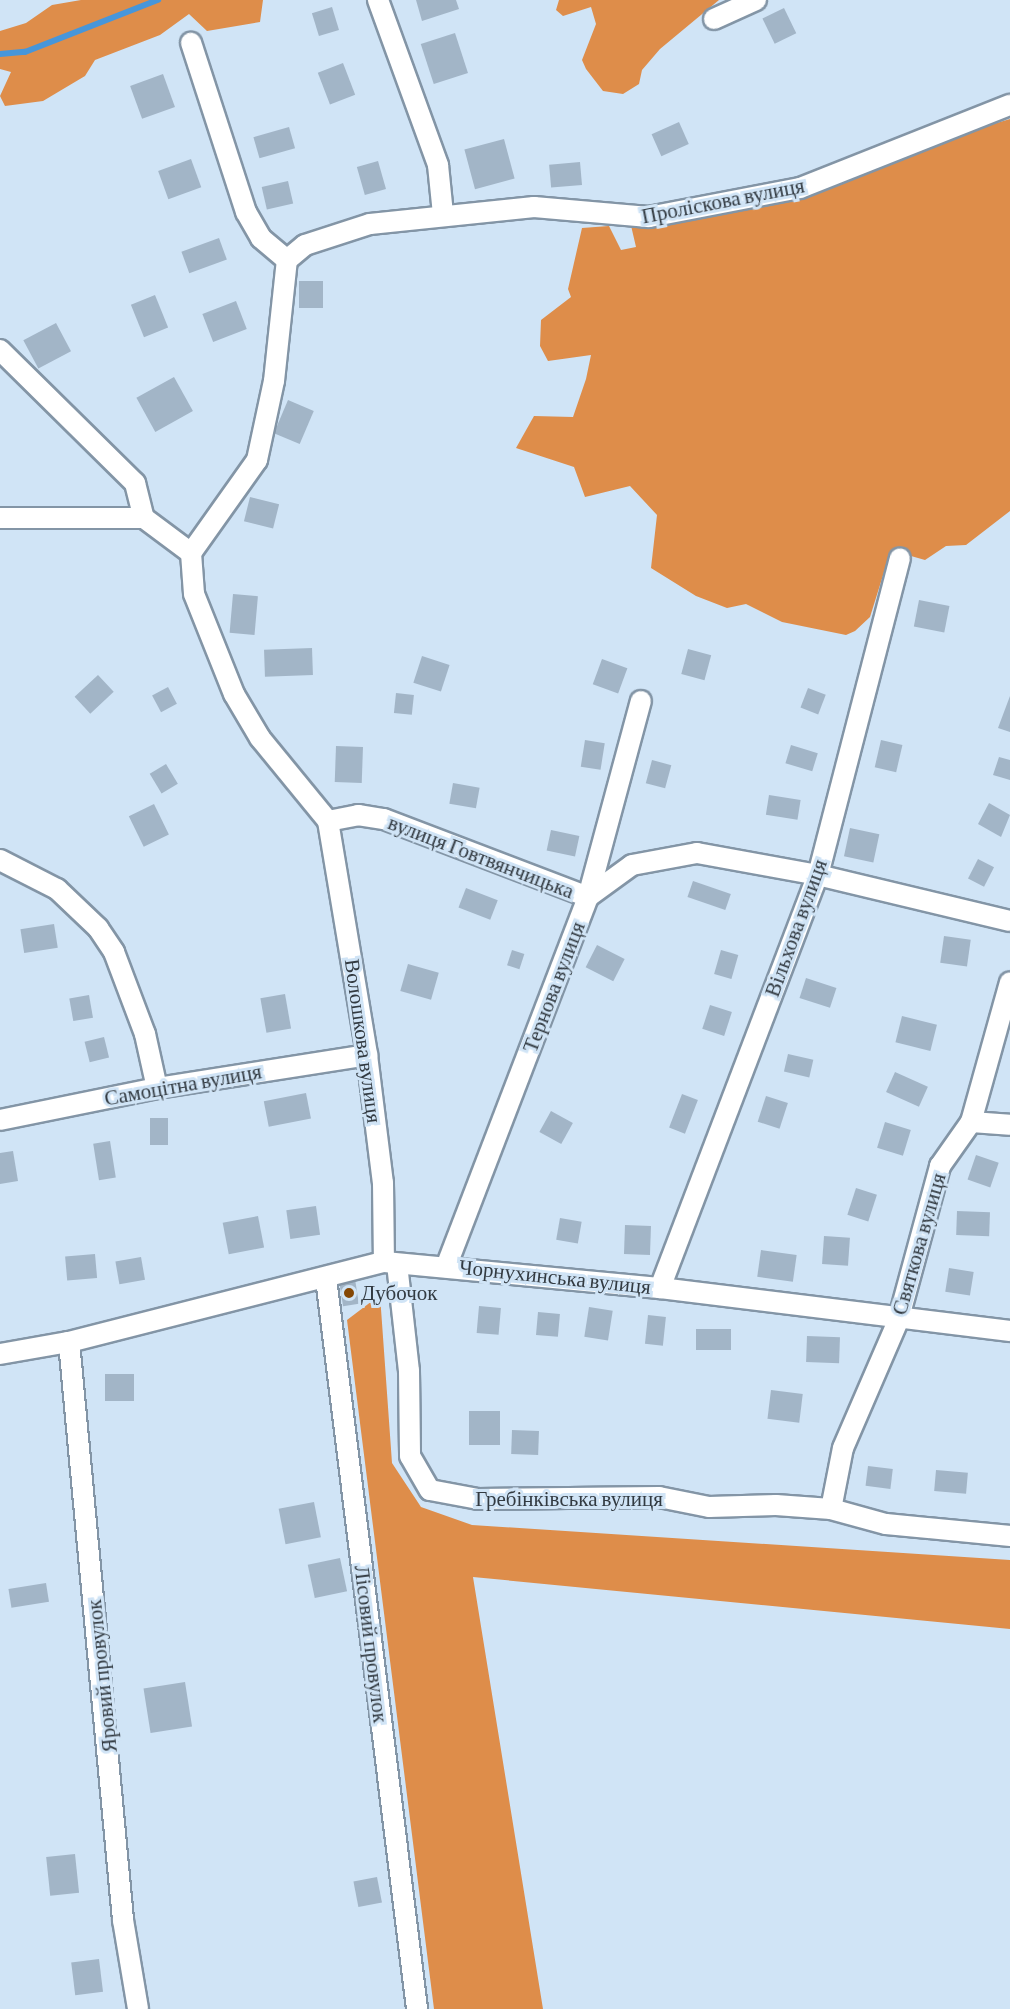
<!DOCTYPE html>
<html>
<head>
<meta charset="utf-8">
<style>
  body { margin:0 }
  #map { position:relative; width:1010px; height:2009px; overflow:hidden; background:#d0e4f6; font-family:"Crimson Pro",serif }
  div>[style] { position:absolute }
  .forest>* { inset:0; background:#de8d4a }
  .stream>* { height:6px; margin:-3px; padding:0 3px; transform-origin:3px; border-radius:3px; background:#4796da }
  .building>* { inset:0; background:#a2b5c7; transform-origin:0 0 }
  .roads { filter:drop-shadow(2px 0 #8395a6) drop-shadow(-2px 0 #8395a6) drop-shadow(0 2px #8395a6) drop-shadow(0 -2px #8395a6) }
  .street>* { height:20px; margin:-10px; padding:0 10px; transform-origin:10px; border-radius:10px; background:#fff }
  .dots>* { width:16px; height:16px; translate:-50% -50%; box-sizing:border-box; border:3px solid #d0e4f6; border-radius:50% }
  span { translate:-50% -50%; white-space:nowrap; text-align:center; line-height:1.15; -webkit-text-stroke:6px #d0e4f6; paint-order:stroke }
  .street-label { font-size:21px; color:#323a41 }
  .poi-label { font-size:21px; color:#323a41 }
  .left { translate:0 -50%; text-align:left }
</style>
</head>
<body>
<div id="map">
  <div class="forest">
    <i style="clip-path:polygon(81px 0,263px 0,260px 22px,207px 31px,189px 14px,160px 35px,95px 60px,85px 76px,43px 101px,5px 106px,0 96px,11px 72px,0 69px,0 31px,26px 23px,52px 5px)"></i>
    <i style="clip-path:polygon(559px 0,719px 0,660px 49px,642px 70px,639px 84px,623px 94px,603px 91px,586px 69px,582px 60px,596px 24px,591px 7px,563px 16px,556px 10px)"></i>
    <i style="clip-path:polygon(1010px 119px,1010px 511px,966px 545px,946px 546px,925px 560px,911px 556px,885px 569px,870px 617px,855px 631px,846px 635px,782px 622px,746px 604px,727px 608px,696px 596px,651px 568px,657px 515px,630px 486px,585px 497px,574px 467px,516px 448px,534px 416px,573px 417px,586px 379px,591px 355px,548px 361px,540px 346px,541px 320px,571px 297px,568px 289px,582px 228px,609px 226px,621px 250px,636px 247px,629px 217px,639px 205px,677px 213px,840px 185px,910px 149px)"></i>
    <i style="clip-path:polygon(380px 1295px,392px 1463px,421px 1507px,472px 1525px,1010px 1560px,1010px 1629px,473px 1577px,543px 2009px,434px 2009px,347px 1320px)"></i>
  </div>
  <div class="stream">
    <i style="left:0;top:54px;width:25px;rotate:-5deg"></i>
    <i style="left:25px;top:52px;width:143px;rotate:-21.4deg"></i>
  </div>
  <div class="building">
    <i style="clip-path:polygon(416px 0,456px 0,459px 9px,422px 21px)"></i>
    <i style="left:332px;top:7px;width:24px;height:21px;rotate:73deg"></i>
    <i style="left:784px;top:8px;width:28px;height:24px;rotate:64deg"></i>
    <i style="left:455px;top:33px;width:42px;height:36px;rotate:72deg"></i>
    <i style="left:343px;top:63px;width:34px;height:27px;rotate:69deg"></i>
    <i style="left:163px;top:74px;width:35px;height:35px;rotate:70deg"></i>
    <i style="left:679px;top:122px;width:24px;height:30px;rotate:66deg"></i>
    <i style="left:289px;top:127px;width:22px;height:37px;rotate:74deg"></i>
    <i style="left:504px;top:139px;width:41px;height:41px;rotate:75deg"></i>
    <i style="left:191px;top:159px;width:30px;height:35px;rotate:70deg"></i>
    <i style="left:378px;top:161px;width:29px;height:22px;rotate:74deg"></i>
    <i style="left:580px;top:162px;width:23px;height:31px;rotate:85deg"></i>
    <i style="left:288px;top:181px;width:23px;height:27px;rotate:77deg"></i>
    <i style="left:219px;top:238px;width:23px;height:40px;rotate:70deg"></i>
    <i style="left:299px;top:281px;width:24px;height:27px"></i>
    <i style="left:155px;top:295px;width:35px;height:26px;rotate:68deg"></i>
    <i style="left:236px;top:301px;width:30px;height:36px;rotate:69deg"></i>
    <i style="left:56px;top:323px;width:32px;height:37px;rotate:62deg"></i>
    <i style="left:174px;top:377px;width:39px;height:43px;rotate:61deg"></i>
    <i style="left:288px;top:400px;width:28px;height:36px;rotate:23deg"></i>
    <i style="left:250px;top:497px;width:30px;height:25px;rotate:14deg"></i>
    <i style="left:233px;top:594px;width:25px;height:39px;rotate:5deg"></i>
    <i style="left:919px;top:600px;width:31px;height:27px;rotate:11deg"></i>
    <i style="left:312px;top:648px;width:27px;height:48px;rotate:88deg"></i>
    <i style="left:688px;top:649px;width:24px;height:26px;rotate:15deg"></i>
    <i style="left:422px;top:656px;width:29px;height:28px;rotate:18deg"></i>
    <i style="left:602px;top:659px;width:27px;height:27px;rotate:20deg"></i>
    <i style="left:98px;top:675px;width:23px;height:32px;rotate:47deg"></i>
    <i style="left:168px;top:687px;width:19px;height:18px;rotate:62deg"></i>
    <i style="left:808px;top:688px;width:19px;height:21px;rotate:21deg"></i>
    <i style="left:396px;top:693px;width:18px;height:20px;rotate:6deg"></i>
    <i style="clip-path:polygon(1010px 696px,1010px 732px,998px 728px)"></i>
    <i style="left:585px;top:740px;width:20px;height:27px;rotate:9deg"></i>
    <i style="left:881px;top:740px;width:22px;height:28px;rotate:13deg"></i>
    <i style="left:791px;top:745px;width:28px;height:19px;rotate:17deg"></i>
    <i style="left:336px;top:746px;width:27px;height:36px;rotate:2deg"></i>
    <i style="clip-path:polygon(999px 757px,1010px 760px,1010px 780px,993px 775px)"></i>
    <i style="left:652px;top:760px;width:20px;height:24px;rotate:15deg"></i>
    <i style="left:166px;top:764px;width:23px;height:19px;rotate:59deg"></i>
    <i style="left:453px;top:783px;width:27px;height:21px;rotate:10deg"></i>
    <i style="left:769px;top:795px;width:32px;height:20px;rotate:9deg"></i>
    <i style="clip-path:polygon(989px 803px,1010px 815px,1001px 837px,978px 824px)"></i>
    <i style="left:154px;top:804px;width:34px;height:28px;rotate:64deg"></i>
    <i style="left:850px;top:828px;width:30px;height:29px;rotate:12deg"></i>
    <i style="left:551px;top:830px;width:29px;height:21px;rotate:12deg"></i>
    <i style="left:978px;top:859px;width:18px;height:22px;rotate:27deg"></i>
    <i style="left:693px;top:881px;width:40px;height:17px;rotate:19deg"></i>
    <i style="left:466px;top:888px;width:34px;height:21px;rotate:21deg"></i>
    <i style="left:54px;top:924px;width:24px;height:34px;rotate:81deg"></i>
    <i style="left:944px;top:936px;width:27px;height:27px;rotate:8deg"></i>
    <i style="left:597px;top:945px;width:31px;height:25px;rotate:27deg"></i>
    <i style="left:512px;top:950px;width:13px;height:16px;rotate:18deg"></i>
    <i style="left:721px;top:950px;width:18px;height:25px;rotate:16deg"></i>
    <i style="left:408px;top:964px;width:32px;height:28px;rotate:16deg"></i>
    <i style="left:806px;top:978px;width:32px;height:21px;rotate:18deg"></i>
    <i style="left:285px;top:994px;width:35px;height:25px;rotate:80deg"></i>
    <i style="left:89px;top:995px;width:23px;height:20px;rotate:80deg"></i>
    <i style="left:710px;top:1005px;width:23px;height:25px;rotate:18deg"></i>
    <i style="left:902px;top:1016px;width:36px;height:27px;rotate:14deg"></i>
    <i style="left:104px;top:1037px;width:21px;height:20px;rotate:76deg"></i>
    <i style="left:788px;top:1054px;width:26px;height:18px;rotate:13deg"></i>
    <i style="left:895px;top:1072px;width:36px;height:22px;rotate:24deg"></i>
    <i style="left:306px;top:1093px;width:26px;height:43px;rotate:79deg"></i>
    <i style="left:682px;top:1094px;width:17px;height:36px;rotate:21deg"></i>
    <i style="left:766px;top:1096px;width:23px;height:27px;rotate:18deg"></i>
    <i style="left:551px;top:1111px;width:25px;height:24px;rotate:29deg"></i>
    <i style="left:150px;top:1118px;width:18px;height:27px"></i>
    <i style="left:885px;top:1122px;width:27px;height:27px;rotate:17deg"></i>
    <i style="left:110px;top:1141px;width:37px;height:17px;rotate:81deg"></i>
    <i style="clip-path:polygon(13px 1151px,18px 1181px,0 1184px,0 1153px)"></i>
    <i style="left:976px;top:1155px;width:24px;height:26px;rotate:19deg"></i>
    <i style="left:856px;top:1188px;width:22px;height:28px;rotate:18deg"></i>
    <i style="left:316px;top:1206px;width:29px;height:30px;rotate:82deg"></i>
    <i style="left:957px;top:1211px;width:33px;height:24px;rotate:2deg"></i>
    <i style="left:258px;top:1216px;width:32px;height:36px;rotate:79deg"></i>
    <i style="left:560px;top:1218px;width:22px;height:22px;rotate:10deg"></i>
    <i style="left:625px;top:1225px;width:26px;height:29px;rotate:2deg"></i>
    <i style="left:824px;top:1236px;width:26px;height:28px;rotate:4deg"></i>
    <i style="left:761px;top:1250px;width:36px;height:27px;rotate:8deg"></i>
    <i style="left:95px;top:1254px;width:24px;height:30px;rotate:85deg"></i>
    <i style="left:141px;top:1257px;width:23px;height:26px;rotate:80deg"></i>
    <i style="left:949px;top:1268px;width:25px;height:24px;rotate:9deg"></i>
    <i style="left:355px;top:1279px;width:25px;height:16px;rotate:81deg"></i>
    <i style="left:479px;top:1306px;width:22px;height:27px;rotate:5deg"></i>
    <i style="left:589px;top:1307px;width:24px;height:30px;rotate:9deg"></i>
    <i style="left:538px;top:1312px;width:22px;height:23px;rotate:5deg"></i>
    <i style="left:648px;top:1315px;width:18px;height:29px;rotate:6deg"></i>
    <i style="left:696px;top:1329px;width:35px;height:21px"></i>
    <i style="left:807px;top:1336px;width:33px;height:26px;rotate:2deg"></i>
    <i style="left:105px;top:1374px;width:29px;height:27px"></i>
    <i style="left:771px;top:1390px;width:32px;height:29px;rotate:7deg"></i>
    <i style="left:469px;top:1411px;width:31px;height:34px"></i>
    <i style="left:512px;top:1430px;width:27px;height:24px;rotate:2deg"></i>
    <i style="left:868px;top:1466px;width:25px;height:20px;rotate:7deg"></i>
    <i style="left:936px;top:1470px;width:32px;height:21px;rotate:5deg"></i>
    <i style="left:314px;top:1502px;width:36px;height:36px;rotate:79deg"></i>
    <i style="left:340px;top:1558px;width:34px;height:33px;rotate:78deg"></i>
    <i style="left:46px;top:1583px;width:19px;height:38px;rotate:81deg"></i>
    <i style="left:185px;top:1682px;width:45px;height:42px;rotate:81deg"></i>
    <i style="left:75px;top:1854px;width:39px;height:29px;rotate:84deg"></i>
    <i style="left:377px;top:1877px;width:26px;height:24px;rotate:79deg"></i>
    <i style="left:99px;top:1959px;width:33px;height:28px;rotate:83deg"></i>
  </div>
  <div class="roads">
    <div class="street">
      <i style="left:378px;top:0;width:176px;rotate:70deg"></i>
      <i style="left:438px;top:165px;width:49px;rotate:84.2deg"></i>
      <i style="left:714px;top:19px;width:46px;rotate:-24.3deg"></i>
      <i style="left:287px;top:260px;width:23px;rotate:-40deg"></i>
      <i style="left:305px;top:245px;width:68px;rotate:-17.9deg"></i>
      <i style="left:370px;top:224px;width:165px;rotate:-5.9deg"></i>
      <i style="left:534px;top:207px;width:115px;rotate:5deg"></i>
      <i style="left:649px;top:217px;width:154px;rotate:-10.9deg"></i>
      <i style="left:800px;top:188px;width:226px;rotate:-21.6deg"></i>
      <i style="left:0;top:350px;width:190px;rotate:44.6deg"></i>
      <i style="left:135px;top:483px;width:36px;rotate:76deg"></i>
      <i style="left:0;top:518px;width:144px"></i>
      <i style="left:144px;top:518px;width:59px;rotate:36.7deg"></i>
      <i style="left:191px;top:553px;width:41px;rotate:85.8deg"></i>
      <i style="left:194px;top:594px;width:108px;rotate:68.2deg"></i>
      <i style="left:234px;top:694px;width:51px;rotate:59.4deg"></i>
      <i style="left:260px;top:738px;width:107px;rotate:50.7deg"></i>
      <i style="left:328px;top:821px;width:237px;rotate:80.5deg"></i>
      <i style="left:367px;top:1055px;width:129px;rotate:82.9deg"></i>
      <i style="left:383px;top:1183px;width:79px;rotate:89.3deg"></i>
      <i style="left:191px;top:553px;width:114px;rotate:-54.6deg"></i>
      <i style="left:257px;top:460px;width:81px;rotate:-77.9deg"></i>
      <i style="left:274px;top:381px;width:122px;rotate:-83.9deg"></i>
      <i style="left:287px;top:260px;width:34px;rotate:-140deg"></i>
      <i style="left:261px;top:238px;width:30px;rotate:-120deg"></i>
      <i style="left:246px;top:212px;width:178px;rotate:-108deg"></i>
      <i style="left:328px;top:821px;width:31px;rotate:-11deg"></i>
      <i style="left:358px;top:815px;width:26px;rotate:9deg"></i>
      <i style="left:384px;top:819px;width:218px;rotate:20.9deg"></i>
      <i style="left:588px;top:897px;width:54px;rotate:-36deg"></i>
      <i style="left:632px;top:865px;width:66px;rotate:-10.5deg"></i>
      <i style="left:697px;top:853px;width:123px;rotate:10.3deg"></i>
      <i style="left:818px;top:875px;width:197px;rotate:13.5deg"></i>
      <i style="left:0;top:860px;width:64px;rotate:27deg"></i>
      <i style="left:57px;top:889px;width:57px;rotate:43.6deg"></i>
      <i style="left:98px;top:928px;width:29px;rotate:56deg"></i>
      <i style="left:114px;top:952px;width:88px;rotate:69.3deg"></i>
      <i style="left:145px;top:1034px;width:55px;rotate:77.5deg"></i>
      <i style="left:0;top:1120px;width:160px;rotate:-11.5deg"></i>
      <i style="left:157px;top:1088px;width:213px;rotate:-8.9deg"></i>
      <i style="left:971px;top:1122px;width:39px;rotate:4deg"></i>
      <i style="left:397px;top:1264px;width:108px;rotate:83.6deg"></i>
      <i style="left:409px;top:1371px;width:85px;rotate:89.3deg"></i>
      <i style="left:410px;top:1456px;width:39px;rotate:60deg"></i>
      <i style="left:430px;top:1490px;width:49px;rotate:10.6deg"></i>
      <i style="left:478px;top:1499px;width:181px;rotate:-0.6deg"></i>
      <i style="left:659px;top:1497px;width:51px;rotate:11.3deg"></i>
      <i style="left:709px;top:1507px;width:67px;rotate:-1.7deg"></i>
      <i style="left:776px;top:1505px;width:55px;rotate:4.2deg"></i>
      <i style="left:831px;top:1509px;width:57px;rotate:15.3deg"></i>
      <i style="left:886px;top:1524px;width:125px;rotate:5.5deg"></i>
      <i style="left:446px;top:1267px;width:396px;rotate:-69deg"></i>
      <i style="left:588px;top:897px;width:203px;rotate:-74.9deg"></i>
      <i style="left:326px;top:1278px;width:737px;rotate:82.9deg"></i>
      <i style="left:660px;top:1288px;width:442px;rotate:-69.1deg"></i>
      <i style="left:818px;top:875px;width:327px;rotate:-75.5deg"></i>
      <i style="left:69px;top:1342px;width:581px;rotate:84.66deg"></i>
      <i style="left:123px;top:1920px;width:90px;rotate:80.4deg"></i>
      <i style="left:0;top:1354px;width:70px;rotate:-9.9deg"></i>
      <i style="left:69px;top:1342px;width:325px;rotate:-14.3deg"></i>
      <i style="left:384px;top:1262px;width:277px;rotate:5.4deg"></i>
      <i style="left:660px;top:1288px;width:353px;rotate:7deg"></i>
      <i style="left:831px;top:1509px;width:62px;rotate:-78.9deg"></i>
      <i style="left:843px;top:1448px;width:138px;rotate:-66.6deg"></i>
      <i style="left:898px;top:1321px;width:161px;rotate:-74.8deg"></i>
      <i style="left:940px;top:1166px;width:54px;rotate:-54.8deg"></i>
      <i style="left:971px;top:1122px;width:145px;rotate:-74.4deg"></i>
    </div>
  </div>
  <div class="dots">
    <i style="left:349px;top:1293px;background:#844705"></i>
  </div>
  <div class="street-label">
    <span style="left:723px;top:201px;rotate:-11deg">Проліскова вулиця</span>
    <span style="left:481px;top:857px;rotate:21deg">вулиця Говтвянчицька</span>
    <span style="left:796px;top:928px;rotate:-70deg">Вільхова вулиця</span>
    <span style="left:554px;top:987px;rotate:-69deg">Тернова вулиця</span>
    <span style="left:363px;top:1041px;rotate:82deg">Волошкова вулиця</span>
    <span style="left:183px;top:1085px;rotate:-10deg">Самоцітна вулиця</span>
    <span style="left:919px;top:1244px;rotate:-74deg">Святкова вулиця</span>
    <span style="left:555px;top:1277px;rotate:6deg">Чорнухинська вулиця</span>
    <span style="left:569px;top:1499px">Гребінківська вулиця</span>
    <span style="left:371px;top:1644px;rotate:83deg">Лісовий провулок</span>
    <span style="left:102px;top:1676px;rotate:-96deg">Яровий провулок</span>
  </div>
  <div class="poi-label">
    <span class="left" style="left:361px;top:1293px">Дубочок</span>
  </div>
</div>
</body>
</html>
